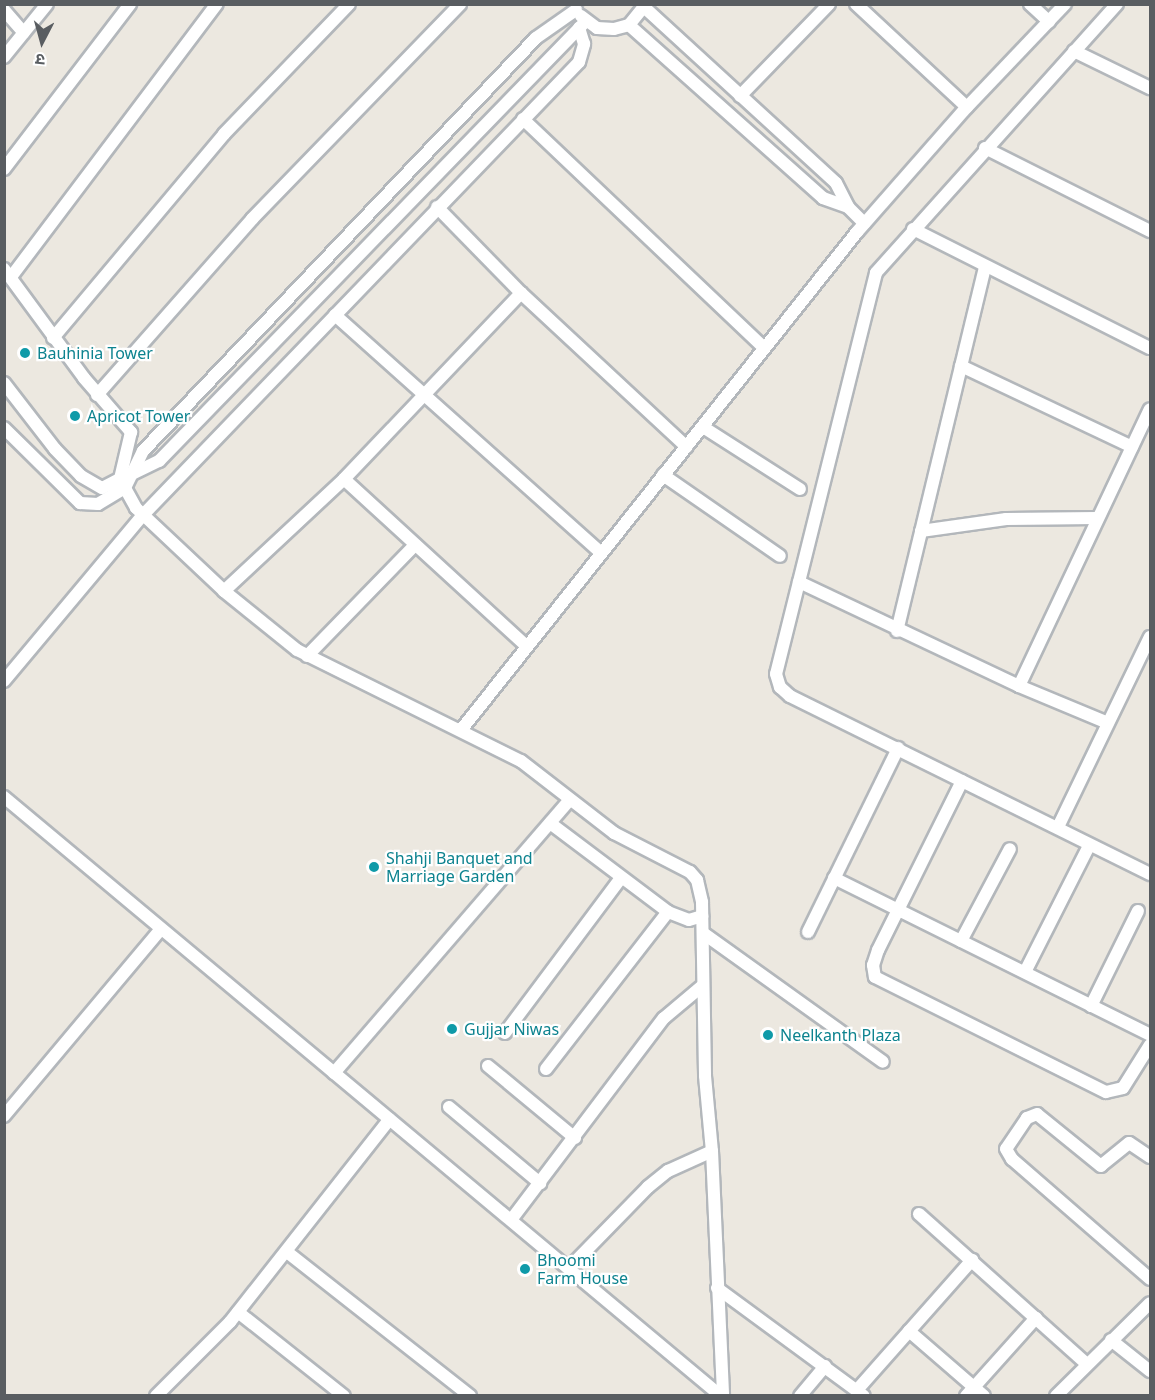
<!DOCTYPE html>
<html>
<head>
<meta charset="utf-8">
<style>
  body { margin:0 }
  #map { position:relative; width:1155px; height:1400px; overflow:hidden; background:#ece8e0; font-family:"Noto Sans","Noto Sans Devanagari",sans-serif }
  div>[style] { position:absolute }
  .roads { filter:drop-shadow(2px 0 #b3b7bb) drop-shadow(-2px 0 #b3b7bb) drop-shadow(0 2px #b3b7bb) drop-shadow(0 -2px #b3b7bb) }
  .street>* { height:12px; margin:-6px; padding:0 6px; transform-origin:6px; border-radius:6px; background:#fff }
  .dots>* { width:16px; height:16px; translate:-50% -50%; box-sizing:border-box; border:3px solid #fff; border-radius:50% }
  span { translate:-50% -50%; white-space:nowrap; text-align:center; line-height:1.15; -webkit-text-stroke:4.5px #fff; paint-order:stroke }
  .culture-label { font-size:16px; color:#0d838f }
  .left { translate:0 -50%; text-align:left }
  .frame { position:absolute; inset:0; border:6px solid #595d61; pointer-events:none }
  .north { position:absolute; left:12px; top:12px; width:60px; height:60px; -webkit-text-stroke:4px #fff; paint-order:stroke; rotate:186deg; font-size:16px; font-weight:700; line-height:24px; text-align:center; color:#595d61 }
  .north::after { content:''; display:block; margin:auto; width:21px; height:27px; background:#595d61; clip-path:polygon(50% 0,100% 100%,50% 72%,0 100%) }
</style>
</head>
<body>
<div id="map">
  <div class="roads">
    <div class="street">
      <i style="left:856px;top:4px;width:151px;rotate:42.9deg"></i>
      <i style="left:1030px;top:4px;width:26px;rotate:43deg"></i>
      <i style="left:1117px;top:4px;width:361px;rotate:131.9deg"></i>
      <i style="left:876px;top:273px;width:413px;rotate:104deg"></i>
      <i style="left:776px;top:674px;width:14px;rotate:73deg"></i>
      <i style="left:780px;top:687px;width:13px;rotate:42deg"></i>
      <i style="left:790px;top:696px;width:402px;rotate:26.3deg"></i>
      <i style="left:644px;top:7px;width:260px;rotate:42.5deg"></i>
      <i style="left:836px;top:183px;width:27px;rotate:63deg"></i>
      <i style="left:848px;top:207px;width:23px;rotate:45deg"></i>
      <i style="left:4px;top:10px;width:30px;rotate:49deg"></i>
      <i style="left:581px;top:16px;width:20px;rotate:37deg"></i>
      <i style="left:597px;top:28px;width:17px;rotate:3deg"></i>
      <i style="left:614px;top:29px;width:16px;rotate:-15deg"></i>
      <i style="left:629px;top:25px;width:27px;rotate:-51deg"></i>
      <i style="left:629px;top:25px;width:260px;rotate:41.7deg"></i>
      <i style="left:823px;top:198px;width:27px;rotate:20deg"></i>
      <i style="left:1074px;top:51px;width:85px;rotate:26deg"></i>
      <i style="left:4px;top:57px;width:68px;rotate:-50.9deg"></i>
      <i style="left:740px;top:96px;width:128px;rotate:-45.9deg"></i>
      <i style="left:523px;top:119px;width:332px;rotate:43.5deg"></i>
      <i style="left:985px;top:148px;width:185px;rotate:26.7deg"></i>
      <i style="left:4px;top:169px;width:208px;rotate:-52.6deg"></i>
      <i style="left:437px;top:207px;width:120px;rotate:45.7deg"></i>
      <i style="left:521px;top:293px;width:226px;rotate:42.9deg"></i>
      <i style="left:913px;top:229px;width:265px;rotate:26.7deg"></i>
      <i style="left:4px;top:269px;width:135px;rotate:53.7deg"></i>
      <i style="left:84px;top:378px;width:72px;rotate:49deg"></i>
      <i style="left:131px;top:432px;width:48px;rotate:103.2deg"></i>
      <i style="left:120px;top:479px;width:33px;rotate:61deg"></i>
      <i style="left:136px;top:508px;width:121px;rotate:43.3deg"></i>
      <i style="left:224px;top:591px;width:94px;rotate:38.9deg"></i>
      <i style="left:297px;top:650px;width:250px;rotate:26.4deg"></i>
      <i style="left:521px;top:761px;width:118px;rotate:37.7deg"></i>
      <i style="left:614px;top:833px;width:85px;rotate:27.2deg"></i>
      <i style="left:690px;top:872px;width:11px;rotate:49deg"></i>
      <i style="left:697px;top:880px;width:23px;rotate:77deg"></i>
      <i style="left:702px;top:902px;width:174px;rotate:89deg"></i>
      <i style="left:705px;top:1076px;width:75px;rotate:84.7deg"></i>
      <i style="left:712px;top:1151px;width:245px;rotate:87.4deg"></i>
      <i style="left:11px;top:277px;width:342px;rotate:-53deg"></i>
      <i style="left:335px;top:315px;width:356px;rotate:41.8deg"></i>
      <i style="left:53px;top:338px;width:266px;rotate:-50deg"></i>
      <i style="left:224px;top:134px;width:180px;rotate:-46.1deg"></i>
      <i style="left:961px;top:366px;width:189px;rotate:25.3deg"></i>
      <i style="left:4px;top:383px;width:83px;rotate:52.3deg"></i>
      <i style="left:55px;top:449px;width:37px;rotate:46deg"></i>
      <i style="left:81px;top:476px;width:24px;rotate:30deg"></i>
      <i style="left:102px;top:488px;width:20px;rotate:-27deg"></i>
      <i style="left:97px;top:395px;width:235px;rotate:-48.6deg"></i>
      <i style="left:252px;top:219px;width:299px;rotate:-45.9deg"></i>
      <i style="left:703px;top:427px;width:115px;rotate:32.6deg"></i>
      <i style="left:4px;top:428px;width:107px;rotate:44.6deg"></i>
      <i style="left:80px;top:503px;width:18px;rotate:3deg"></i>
      <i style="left:98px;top:504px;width:31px;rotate:-31deg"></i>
      <i style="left:125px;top:488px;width:41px;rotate:-64.1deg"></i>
      <i style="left:143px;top:451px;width:570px;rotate:-46.42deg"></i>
      <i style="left:536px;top:38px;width:49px;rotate:-35deg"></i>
      <i style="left:134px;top:473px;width:28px;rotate:-26deg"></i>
      <i style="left:159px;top:461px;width:613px;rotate:-45.86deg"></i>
      <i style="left:663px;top:475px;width:142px;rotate:34.7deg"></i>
      <i style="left:344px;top:479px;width:246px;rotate:42.5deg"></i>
      <i style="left:921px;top:531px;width:86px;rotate:-8deg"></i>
      <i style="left:1006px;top:519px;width:91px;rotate:-0.6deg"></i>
      <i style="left:799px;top:582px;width:243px;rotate:25.3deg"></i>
      <i style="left:1019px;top:686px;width:306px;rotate:-64.7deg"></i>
      <i style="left:224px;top:591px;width:164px;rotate:-43deg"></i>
      <i style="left:344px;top:479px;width:257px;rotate:-46.4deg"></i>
      <i style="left:897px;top:631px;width:374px;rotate:-76.4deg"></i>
      <i style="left:307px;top:656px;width:155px;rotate:-45.8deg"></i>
      <i style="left:4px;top:681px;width:215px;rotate:-50.1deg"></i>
      <i style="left:142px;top:516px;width:630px;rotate:-46.09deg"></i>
      <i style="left:579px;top:62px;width:19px;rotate:-74deg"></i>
      <i style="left:584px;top:44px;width:17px;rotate:-107deg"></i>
      <i style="left:1019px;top:686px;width:96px;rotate:22.6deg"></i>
      <i style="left:461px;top:730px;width:636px;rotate:-51.51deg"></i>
      <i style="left:857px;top:232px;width:167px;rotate:-48.7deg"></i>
      <i style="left:967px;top:107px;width:142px;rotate:-46.4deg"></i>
      <i style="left:962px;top:781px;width:189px;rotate:116.4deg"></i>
      <i style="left:878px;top:950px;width:16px;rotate:108deg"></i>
      <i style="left:873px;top:965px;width:12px;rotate:81deg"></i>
      <i style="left:875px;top:977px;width:258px;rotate:26.5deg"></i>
      <i style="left:1106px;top:1092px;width:17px;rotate:-13deg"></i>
      <i style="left:1123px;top:1088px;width:51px;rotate:-57.9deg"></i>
      <i style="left:4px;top:797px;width:934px;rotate:39.88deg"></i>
      <i style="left:550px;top:823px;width:148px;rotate:37deg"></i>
      <i style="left:668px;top:912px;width:22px;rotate:21deg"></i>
      <i style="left:689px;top:920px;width:14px;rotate:-17deg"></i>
      <i style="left:1058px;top:827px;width:211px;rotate:-64.2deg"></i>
      <i style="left:834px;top:878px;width:353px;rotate:26.4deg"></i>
      <i style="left:808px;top:932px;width:205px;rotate:-63.9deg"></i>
      <i style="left:703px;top:933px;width:221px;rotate:35.6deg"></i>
      <i style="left:961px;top:941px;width:104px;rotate:-62deg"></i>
      <i style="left:1025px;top:972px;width:141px;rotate:-63.1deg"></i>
      <i style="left:1091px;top:1006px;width:106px;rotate:-63.7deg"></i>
      <i style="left:505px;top:1033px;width:194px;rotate:-53.2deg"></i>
      <i style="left:488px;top:1066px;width:113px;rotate:39.6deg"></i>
      <i style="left:546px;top:1069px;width:199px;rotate:-52.2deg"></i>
      <i style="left:334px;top:1073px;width:359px;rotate:-49.2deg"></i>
      <i style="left:449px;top:1107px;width:119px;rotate:39.9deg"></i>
      <i style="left:4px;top:1116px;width:244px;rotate:-50deg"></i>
      <i style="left:1150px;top:1157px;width:25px;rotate:-146deg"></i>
      <i style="left:1129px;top:1143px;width:36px;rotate:141deg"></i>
      <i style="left:1101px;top:1166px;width:82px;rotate:-140.9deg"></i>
      <i style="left:1037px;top:1114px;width:11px;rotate:158deg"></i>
      <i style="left:1027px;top:1118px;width:37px;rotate:124deg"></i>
      <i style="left:1006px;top:1149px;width:12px;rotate:59deg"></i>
      <i style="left:1012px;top:1159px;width:183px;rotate:41deg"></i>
      <i style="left:919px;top:1214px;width:225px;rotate:41.8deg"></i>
      <i style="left:511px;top:1220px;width:253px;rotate:-52.9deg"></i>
      <i style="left:664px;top:1018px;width:50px;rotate:-40.1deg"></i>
      <i style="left:287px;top:1252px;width:233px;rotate:38.2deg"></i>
      <i style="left:569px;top:1268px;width:113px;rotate:-45.7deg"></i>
      <i style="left:648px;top:1187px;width:26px;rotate:-39deg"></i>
      <i style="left:668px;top:1171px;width:48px;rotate:-24.4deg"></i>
      <i style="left:717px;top:1288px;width:182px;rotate:36.3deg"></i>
      <i style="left:238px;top:1312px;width:135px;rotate:38.4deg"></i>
      <i style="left:909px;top:1331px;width:99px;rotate:40.9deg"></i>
      <i style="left:1111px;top:1340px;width:50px;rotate:38.5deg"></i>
      <i style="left:857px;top:1390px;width:174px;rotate:-48.5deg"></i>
      <i style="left:156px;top:1396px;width:105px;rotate:-45deg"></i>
      <i style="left:230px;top:1322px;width:258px;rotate:-51.8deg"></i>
      <i style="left:800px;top:1396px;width:39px;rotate:-50deg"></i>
      <i style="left:966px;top:1396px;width:105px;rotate:-48.1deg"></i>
      <i style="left:1056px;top:1396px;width:132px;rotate:-44.7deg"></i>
    </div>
  </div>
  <div class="dots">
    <i style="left:25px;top:353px;background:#0f9aa8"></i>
    <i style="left:75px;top:416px;background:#0f9aa8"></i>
    <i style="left:374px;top:867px;background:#0f9aa8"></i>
    <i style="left:452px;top:1029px;background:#0f9aa8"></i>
    <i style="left:768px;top:1035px;background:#0f9aa8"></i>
    <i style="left:525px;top:1269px;background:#0f9aa8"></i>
  </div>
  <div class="culture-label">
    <span class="left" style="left:37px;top:353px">Bauhinia Tower</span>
    <span class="left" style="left:87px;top:416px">Apricot Tower</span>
    <span class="left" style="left:386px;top:867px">Shahji Banquet and<br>Marriage Garden</span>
    <span class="left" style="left:464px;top:1029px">Gujjar Niwas</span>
    <span class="left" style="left:780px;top:1035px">Neelkanth Plaza</span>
    <span class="left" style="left:537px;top:1269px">Bhoomi<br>Farm House</span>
  </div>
  <div class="frame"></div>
  <div class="north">उ</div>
</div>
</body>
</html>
